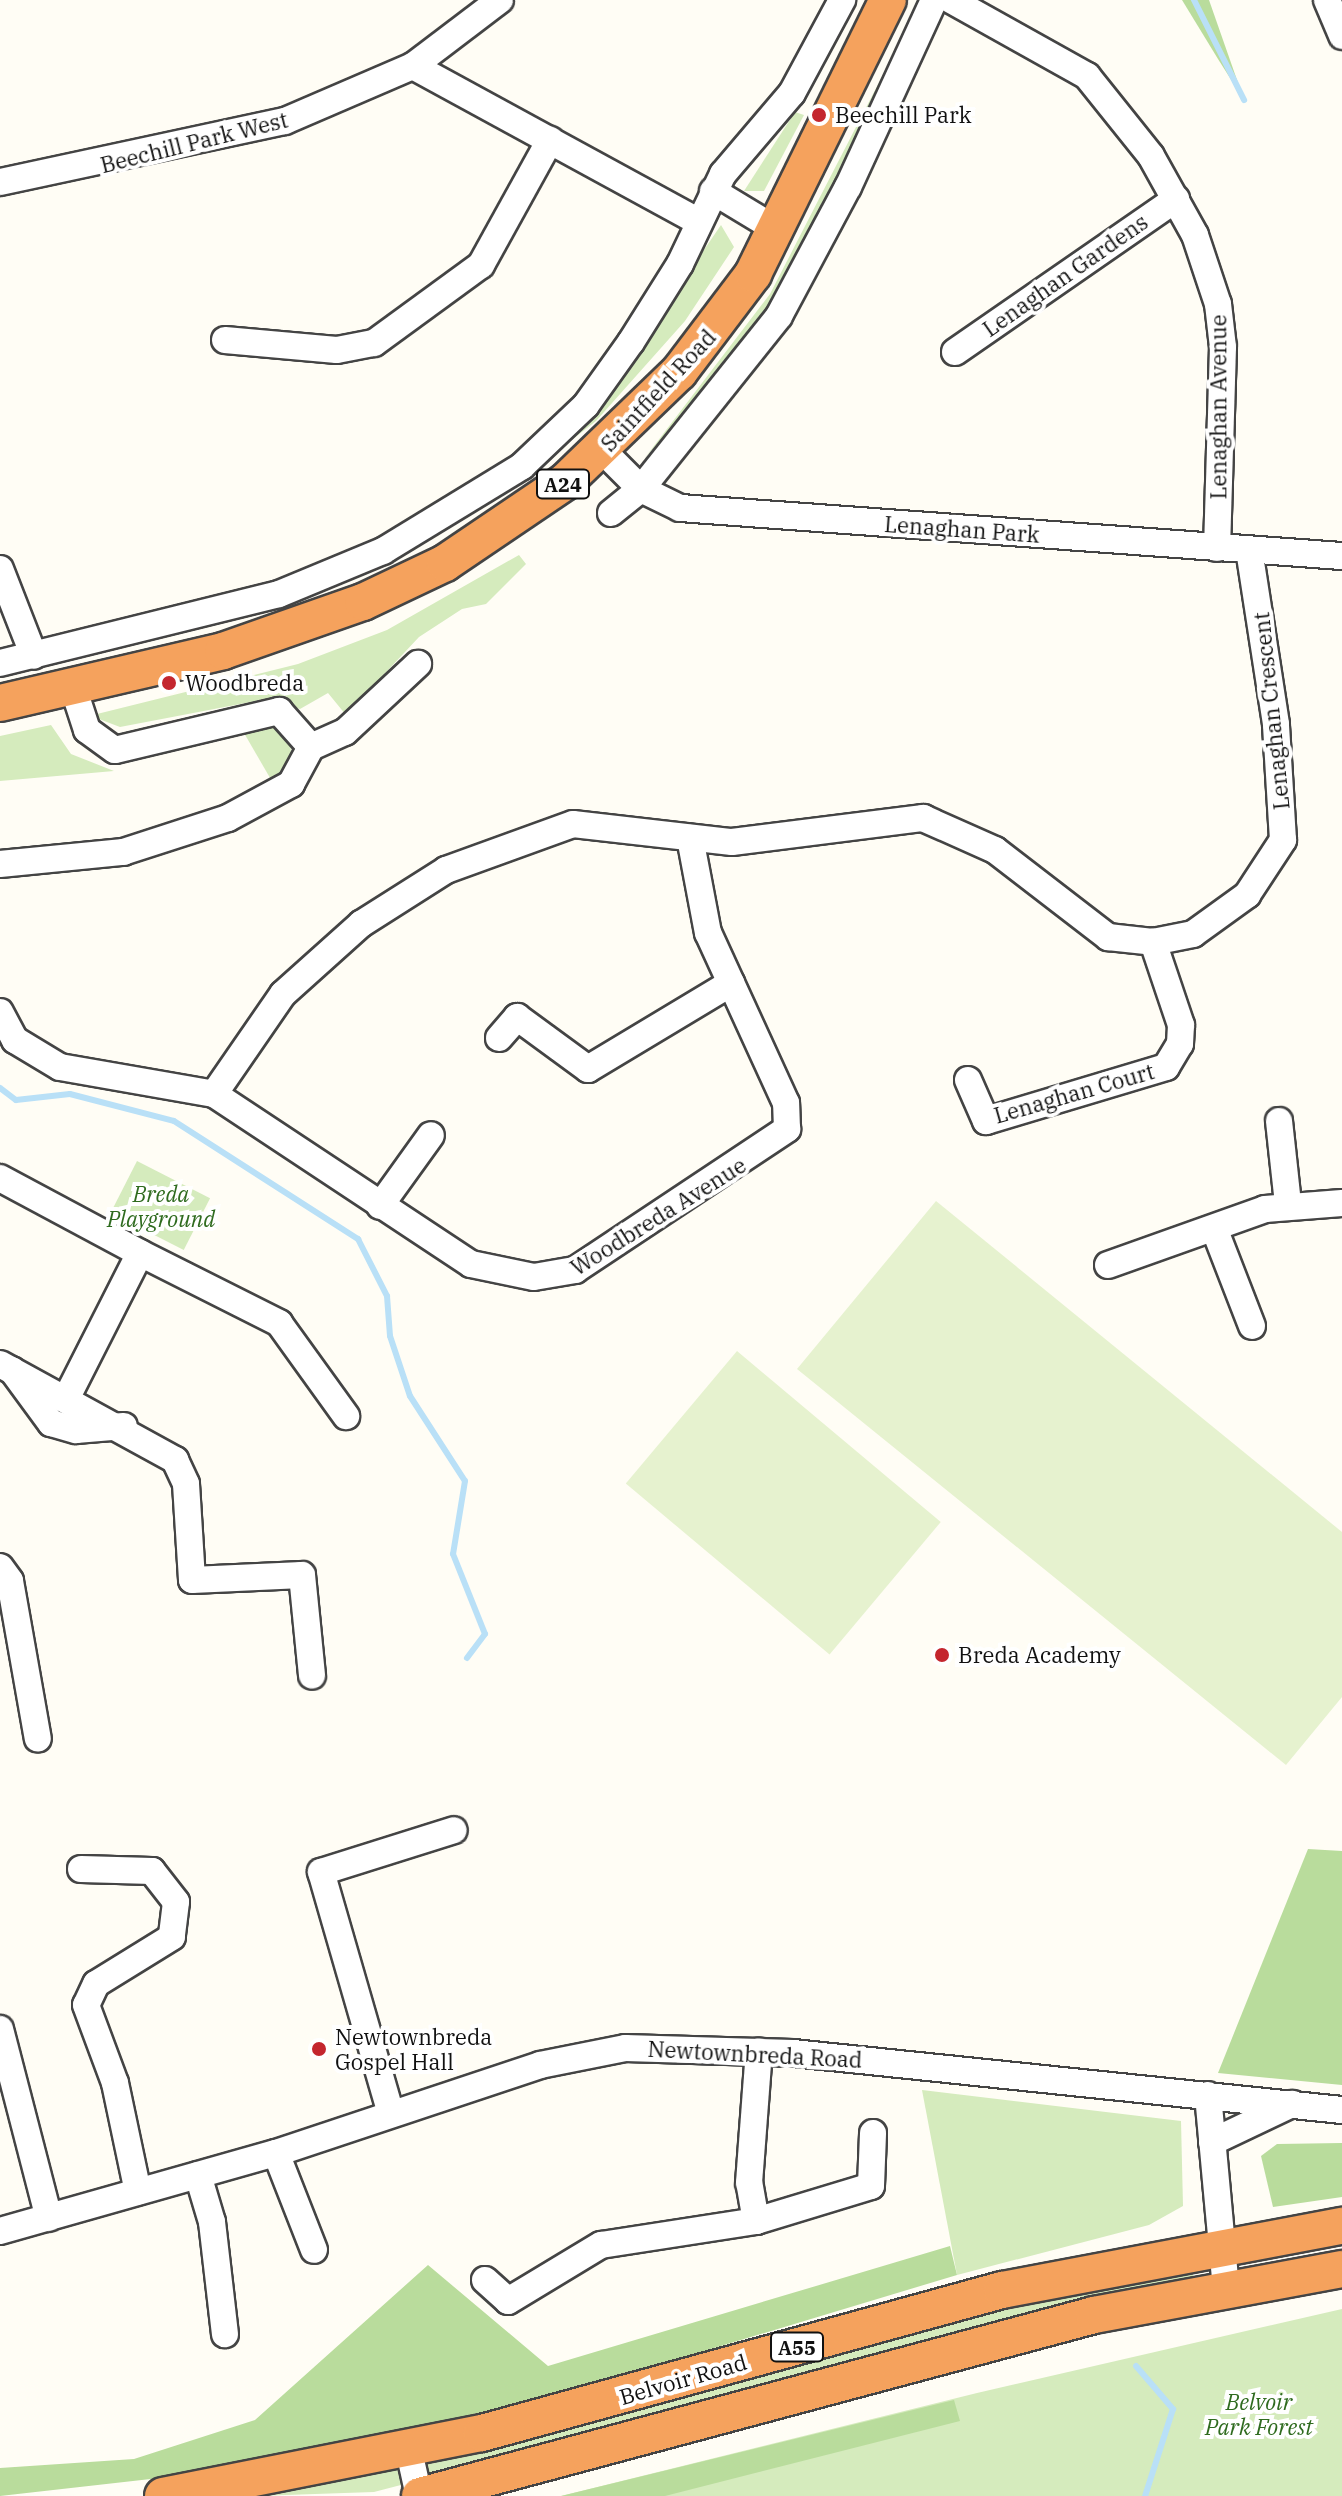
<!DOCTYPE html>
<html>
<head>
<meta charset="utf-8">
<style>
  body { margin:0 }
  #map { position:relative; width:1342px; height:2496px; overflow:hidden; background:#fffdf5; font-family:"IBM Plex Serif",serif }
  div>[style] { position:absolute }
  .green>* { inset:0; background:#d5ebbd; transform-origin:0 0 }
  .forest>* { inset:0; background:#b9dc9c }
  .pitch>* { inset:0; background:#e6f2cf; transform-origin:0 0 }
  .stream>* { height:6px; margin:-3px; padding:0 3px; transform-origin:3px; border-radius:3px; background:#b9e0f7 }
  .roads { filter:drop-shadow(2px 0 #444) drop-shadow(-2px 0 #444) drop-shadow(0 2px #444) drop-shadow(0 -2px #444) }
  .minor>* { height:26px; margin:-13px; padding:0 13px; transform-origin:13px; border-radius:13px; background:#fff }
  .highway>* { height:36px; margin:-18px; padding:0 18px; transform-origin:18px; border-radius:18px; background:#f5a25d }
  .dots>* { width:22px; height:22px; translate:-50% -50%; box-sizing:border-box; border:4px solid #fff; border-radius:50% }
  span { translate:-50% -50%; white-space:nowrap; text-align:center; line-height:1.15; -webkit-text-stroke:8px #fff; paint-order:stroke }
  .shield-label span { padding:2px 6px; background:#fff; border:2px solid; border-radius:6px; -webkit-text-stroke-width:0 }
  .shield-label { font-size:20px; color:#111; font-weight:700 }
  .poi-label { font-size:22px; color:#111 }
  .left { translate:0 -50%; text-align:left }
  .street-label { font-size:22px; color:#111 }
  .park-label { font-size:22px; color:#2f6b1f; font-style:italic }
</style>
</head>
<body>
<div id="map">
  <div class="green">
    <i style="clip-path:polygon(906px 30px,838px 187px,774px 307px,644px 459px,770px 294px)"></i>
    <i style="clip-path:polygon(795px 112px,804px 115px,764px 191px,744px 191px)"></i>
    <i style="clip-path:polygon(721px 225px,734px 247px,685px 321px,596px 421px,546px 460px,595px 409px)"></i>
    <i style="clip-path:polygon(519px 555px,526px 564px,486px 604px,462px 609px,419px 637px,346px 715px,328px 693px,300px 709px,266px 699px,120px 727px,99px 719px,97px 714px,298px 664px,387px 630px)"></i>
    <i style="clip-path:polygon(51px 725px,71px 754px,114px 771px,0 781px,0 736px)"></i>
    <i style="clip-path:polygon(251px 728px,278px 728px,290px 740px,292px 765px,273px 783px,244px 733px)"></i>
    <i style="left:137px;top:1161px;width:82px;height:58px;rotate:27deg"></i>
    <i style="clip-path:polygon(922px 2090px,1181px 2121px,1183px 2206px,1149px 2225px,957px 2275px)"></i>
    <i style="clip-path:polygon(1190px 2264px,1194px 2278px,374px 2492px,256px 2496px,491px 2446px,949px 2319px)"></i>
    <i style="clip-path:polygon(1342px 2309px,1342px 2496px,561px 2496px,977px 2393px)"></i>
  </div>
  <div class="forest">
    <i style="clip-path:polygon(1182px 0,1209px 0,1244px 100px,1218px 59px)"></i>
    <i style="clip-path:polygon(1308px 1849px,1342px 1851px,1342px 2085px,1218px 2073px)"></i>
    <i style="clip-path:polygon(1342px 2143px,1342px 2197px,1273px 2207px,1261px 2156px,1277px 2144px)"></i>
    <i style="clip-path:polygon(950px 2246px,957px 2275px,548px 2398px,195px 2474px,0 2496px,0 2468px,134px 2459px,255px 2420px,428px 2265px,548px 2366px)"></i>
    <i style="clip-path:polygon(954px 2400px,960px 2421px,665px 2496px,561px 2496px)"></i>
  </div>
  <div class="pitch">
    <i style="clip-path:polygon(936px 1201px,1342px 1532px,1342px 1697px,1286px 1765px,797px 1369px)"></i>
    <i style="left:737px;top:1351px;width:266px;height:173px;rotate:40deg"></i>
  </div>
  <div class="stream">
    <i style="left:1194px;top:0;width:112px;rotate:63.4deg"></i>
    <i style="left:0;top:1088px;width:20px;rotate:37deg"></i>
    <i style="left:16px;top:1100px;width:54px;rotate:-6.3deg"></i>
    <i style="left:70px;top:1094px;width:107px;rotate:14.6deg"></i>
    <i style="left:174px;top:1121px;width:219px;rotate:32.7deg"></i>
    <i style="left:358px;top:1239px;width:64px;rotate:63deg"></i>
    <i style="left:387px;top:1296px;width:40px;rotate:85.7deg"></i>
    <i style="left:390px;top:1336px;width:63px;rotate:71.6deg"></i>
    <i style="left:410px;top:1396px;width:101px;rotate:57.1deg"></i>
    <i style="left:465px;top:1481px;width:74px;rotate:99.3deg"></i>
    <i style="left:453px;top:1554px;width:86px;rotate:68.2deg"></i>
    <i style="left:485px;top:1634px;width:30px;rotate:127deg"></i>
    <i style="left:1136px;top:2366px;width:57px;rotate:49.3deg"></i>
    <i style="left:1173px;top:2409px;width:91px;rotate:107.8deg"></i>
  </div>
  <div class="roads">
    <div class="minor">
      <i style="left:951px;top:0;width:156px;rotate:29.2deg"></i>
      <i style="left:1087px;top:76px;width:102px;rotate:51.3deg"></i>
      <i style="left:1151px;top:156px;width:90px;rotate:60.9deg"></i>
      <i style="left:1195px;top:235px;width:73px;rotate:71.6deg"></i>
      <i style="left:1218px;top:304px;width:43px;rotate:83.4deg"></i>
      <i style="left:1223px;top:347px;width:201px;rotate:91.7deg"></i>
      <i style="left:1327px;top:0;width:39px;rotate:67deg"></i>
      <i style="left:413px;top:66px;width:326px;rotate:28.6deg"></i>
      <i style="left:0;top:182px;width:291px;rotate:-12.1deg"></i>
      <i style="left:285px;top:121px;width:139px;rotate:-23.3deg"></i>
      <i style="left:413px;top:66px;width:109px;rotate:-37.2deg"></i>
      <i style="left:713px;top:191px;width:77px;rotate:31.2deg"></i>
      <i style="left:225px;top:340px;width:112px;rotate:5.1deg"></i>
      <i style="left:337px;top:350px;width:38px;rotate:-11deg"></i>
      <i style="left:374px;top:343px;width:132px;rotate:-36.1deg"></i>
      <i style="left:481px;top:265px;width:143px;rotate:-61.1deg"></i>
      <i style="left:955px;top:352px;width:269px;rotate:-34.7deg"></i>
      <i style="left:603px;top:451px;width:54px;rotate:45deg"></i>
      <i style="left:641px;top:489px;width:43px;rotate:26deg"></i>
      <i style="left:680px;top:508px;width:664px;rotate:4.15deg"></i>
      <i style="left:611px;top:513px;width:38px;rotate:-39deg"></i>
      <i style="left:641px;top:489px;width:221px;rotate:-51.4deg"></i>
      <i style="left:779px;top:316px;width:146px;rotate:-61.9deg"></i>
      <i style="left:848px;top:187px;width:206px;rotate:-65.3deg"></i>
      <i style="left:0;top:569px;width:93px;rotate:68.7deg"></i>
      <i style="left:0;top:663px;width:287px;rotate:-13.9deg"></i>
      <i style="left:279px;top:594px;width:113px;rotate:-22.5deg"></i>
      <i style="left:383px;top:551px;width:163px;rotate:-31.4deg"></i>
      <i style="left:522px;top:466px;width:88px;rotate:-43.6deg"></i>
      <i style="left:586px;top:405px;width:77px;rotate:-54.5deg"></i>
      <i style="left:631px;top:342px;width:92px;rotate:-57.9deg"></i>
      <i style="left:680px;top:264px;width:100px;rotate:-64.5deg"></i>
      <i style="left:723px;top:174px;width:106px;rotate:-49.6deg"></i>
      <i style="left:792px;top:93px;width:106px;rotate:-61.7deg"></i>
      <i style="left:73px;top:687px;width:45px;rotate:72deg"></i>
      <i style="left:87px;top:730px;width:34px;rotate:36deg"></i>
      <i style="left:115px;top:750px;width:169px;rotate:-13.4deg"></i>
      <i style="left:279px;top:711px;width:48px;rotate:48.4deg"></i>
      <i style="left:0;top:864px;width:124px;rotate:-5.6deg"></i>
      <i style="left:123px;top:852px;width:110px;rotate:-17.9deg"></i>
      <i style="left:228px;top:818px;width:72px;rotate:-28.4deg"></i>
      <i style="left:291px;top:784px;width:42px;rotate:-61.6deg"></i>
      <i style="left:311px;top:747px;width:37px;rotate:-24deg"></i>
      <i style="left:345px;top:732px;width:100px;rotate:-43deg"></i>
      <i style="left:0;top:1012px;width:32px;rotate:62deg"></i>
      <i style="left:15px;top:1040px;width:52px;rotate:31deg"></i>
      <i style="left:60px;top:1067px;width:156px;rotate:9.9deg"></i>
      <i style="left:214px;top:1094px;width:121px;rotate:-55.4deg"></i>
      <i style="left:283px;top:994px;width:105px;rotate:-41.9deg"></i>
      <i style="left:361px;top:924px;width:101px;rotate:-32.4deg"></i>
      <i style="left:446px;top:870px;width:135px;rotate:-19.9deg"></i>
      <i style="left:573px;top:824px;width:160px;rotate:6.5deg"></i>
      <i style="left:732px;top:842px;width:193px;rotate:-7.2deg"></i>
      <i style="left:923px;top:818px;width:79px;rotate:24deg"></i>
      <i style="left:995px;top:850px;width:143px;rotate:37.6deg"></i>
      <i style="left:1108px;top:937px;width:45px;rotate:6.3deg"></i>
      <i style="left:1153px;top:942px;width:41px;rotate:-11.3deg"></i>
      <i style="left:1193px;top:934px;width:67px;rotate:-35.8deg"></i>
      <i style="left:1247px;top:895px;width:66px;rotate:-56.8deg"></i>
      <i style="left:1283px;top:840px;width:116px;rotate:-93.5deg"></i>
      <i style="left:1276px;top:724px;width:176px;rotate:-98.8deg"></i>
      <i style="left:499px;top:1038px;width:28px;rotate:-49deg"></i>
      <i style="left:517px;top:1017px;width:88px;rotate:36.2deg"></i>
      <i style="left:588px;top:1069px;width:167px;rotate:-31deg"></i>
      <i style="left:968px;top:1080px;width:45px;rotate:66.3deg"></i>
      <i style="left:986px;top:1121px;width:188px;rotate:-16.7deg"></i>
      <i style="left:1166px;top:1067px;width:27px;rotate:-59deg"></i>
      <i style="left:1180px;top:1044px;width:19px;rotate:-87deg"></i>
      <i style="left:1181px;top:1025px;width:88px;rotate:-108.6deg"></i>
      <i style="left:214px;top:1094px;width:308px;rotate:33.5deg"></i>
      <i style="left:471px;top:1264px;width:64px;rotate:11.7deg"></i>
      <i style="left:534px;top:1277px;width:42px;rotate:-9.7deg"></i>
      <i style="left:575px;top:1270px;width:255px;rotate:-33.6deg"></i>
      <i style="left:787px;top:1129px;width:26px;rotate:-92deg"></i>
      <i style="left:786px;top:1103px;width:187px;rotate:-114.6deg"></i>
      <i style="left:708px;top:933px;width:97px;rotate:-100.7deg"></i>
      <i style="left:1279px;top:1121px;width:83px;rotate:83.8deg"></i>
      <i style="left:0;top:1178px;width:159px;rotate:28.2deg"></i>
      <i style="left:380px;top:1206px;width:87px;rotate:-54.3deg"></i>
      <i style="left:1214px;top:1228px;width:105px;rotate:68.8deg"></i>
      <i style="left:1108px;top:1265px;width:167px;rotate:-19.6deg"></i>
      <i style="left:1265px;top:1209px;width:77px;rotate:-4.5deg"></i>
      <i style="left:0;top:1364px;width:200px;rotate:28.7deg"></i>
      <i style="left:175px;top:1460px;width:26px;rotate:65deg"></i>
      <i style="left:186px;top:1484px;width:96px;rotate:86.4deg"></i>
      <i style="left:192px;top:1580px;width:110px;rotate:-2.6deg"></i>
      <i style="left:302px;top:1575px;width:101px;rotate:84.3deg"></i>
      <i style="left:12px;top:1370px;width:66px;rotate:53.7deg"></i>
      <i style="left:51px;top:1423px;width:26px;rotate:16deg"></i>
      <i style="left:76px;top:1430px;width:48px;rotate:-4.8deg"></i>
      <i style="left:67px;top:1397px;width:161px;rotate:-63.1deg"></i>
      <i style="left:140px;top:1253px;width:156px;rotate:26.7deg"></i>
      <i style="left:279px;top:1323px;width:115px;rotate:54.2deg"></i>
      <i style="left:0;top:1567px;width:17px;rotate:54deg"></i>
      <i style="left:10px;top:1581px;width:160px;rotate:80deg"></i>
      <i style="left:81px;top:1869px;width:71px;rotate:1.6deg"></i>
      <i style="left:152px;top:1871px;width:39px;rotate:52deg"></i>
      <i style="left:176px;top:1902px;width:35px;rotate:97deg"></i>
      <i style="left:172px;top:1937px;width:89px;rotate:148.3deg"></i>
      <i style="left:96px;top:1984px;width:23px;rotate:115deg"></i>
      <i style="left:86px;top:2005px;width:83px;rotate:69.6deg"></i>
      <i style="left:115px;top:2083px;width:111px;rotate:78.1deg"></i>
      <i style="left:0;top:2029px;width:195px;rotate:75.5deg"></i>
      <i style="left:1208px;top:2095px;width:194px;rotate:84.7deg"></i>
      <i style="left:391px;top:2114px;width:252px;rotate:-106.1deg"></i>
      <i style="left:321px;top:1872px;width:139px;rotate:-17.5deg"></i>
      <i style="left:1212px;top:2142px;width:89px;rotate:-25.4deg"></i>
      <i style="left:276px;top:2153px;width:104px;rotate:68.6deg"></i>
      <i style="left:198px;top:2175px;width:49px;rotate:73.4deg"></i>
      <i style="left:212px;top:2222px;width:113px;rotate:83.4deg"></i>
      <i style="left:756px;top:2221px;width:120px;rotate:-16.9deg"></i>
      <i style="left:871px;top:2186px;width:53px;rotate:-87.8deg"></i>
      <i style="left:0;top:2231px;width:287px;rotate:-15.8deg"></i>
      <i style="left:276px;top:2153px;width:278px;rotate:-18.4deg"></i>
      <i style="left:540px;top:2065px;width:87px;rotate:-11.3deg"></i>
      <i style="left:625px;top:2048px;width:168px;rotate:1.7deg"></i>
      <i style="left:793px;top:2053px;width:552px;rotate:5.93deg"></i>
      <i style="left:485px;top:2280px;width:31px;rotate:42deg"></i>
      <i style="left:508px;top:2301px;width:109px;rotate:-31.1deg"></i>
      <i style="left:601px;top:2245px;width:157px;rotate:-8.8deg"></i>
      <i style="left:756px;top:2221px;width:39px;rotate:-100deg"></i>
      <i style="left:749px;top:2183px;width:132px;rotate:-85.7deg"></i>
      <i style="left:409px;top:2451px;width:46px;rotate:77.5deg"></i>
    </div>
    <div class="highway">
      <i style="left:0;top:703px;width:229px;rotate:-13.1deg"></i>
      <i style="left:223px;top:651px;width:148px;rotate:-19.3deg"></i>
      <i style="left:363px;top:602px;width:91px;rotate:-25.4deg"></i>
      <i style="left:445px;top:563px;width:146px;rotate:-34.1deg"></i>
      <i style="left:566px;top:481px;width:157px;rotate:-44deg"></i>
      <i style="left:679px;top:372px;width:123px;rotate:-52.9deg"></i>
      <i style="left:753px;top:274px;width:305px;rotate:-63.8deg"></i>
      <i style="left:163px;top:2496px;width:325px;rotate:-11.2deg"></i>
      <i style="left:482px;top:2433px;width:539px;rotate:-15.38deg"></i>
      <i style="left:1002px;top:2290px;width:346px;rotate:-10.7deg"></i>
      <i style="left:420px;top:2496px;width:698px;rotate:-15.03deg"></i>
      <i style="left:1094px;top:2315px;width:252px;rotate:-10.5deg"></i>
    </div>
  </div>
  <div class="dots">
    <i style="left:819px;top:115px;background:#c4262e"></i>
    <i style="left:169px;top:683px;background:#c4262e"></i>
    <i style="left:942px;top:1655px;background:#c4262e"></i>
    <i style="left:319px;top:2049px;background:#c4262e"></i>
  </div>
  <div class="shield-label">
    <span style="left:563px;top:484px">A24</span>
    <span style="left:797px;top:2347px">A55</span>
  </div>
  <div class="poi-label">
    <span class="left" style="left:835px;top:115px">Beechill Park</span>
    <span class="left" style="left:185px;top:683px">Woodbreda</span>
    <span class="left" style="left:958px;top:1655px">Breda Academy</span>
    <span class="left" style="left:335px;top:2049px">Newtownbreda<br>Gospel Hall</span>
  </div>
  <div class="street-label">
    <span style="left:194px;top:142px;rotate:-14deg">Beechill Park West</span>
    <span style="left:1065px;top:275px;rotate:-35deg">Lenaghan Gardens</span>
    <span style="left:658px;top:390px;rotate:-47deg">Saintfield Road</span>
    <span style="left:1218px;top:407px;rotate:-90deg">Lenaghan Avenue</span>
    <span style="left:962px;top:529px;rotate:4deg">Lenaghan Park</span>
    <span style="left:1271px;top:711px;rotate:-96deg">Lenaghan Crescent</span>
    <span style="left:1074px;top:1093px;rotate:-16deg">Lenaghan Court</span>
    <span style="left:658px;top:1216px;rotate:-32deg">Woodbreda Avenue</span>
    <span style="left:755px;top:2054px;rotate:3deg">Newtownbreda Road</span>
    <span style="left:683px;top:2379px;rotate:-16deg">Belvoir Road</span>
  </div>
  <div class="park-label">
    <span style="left:161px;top:1206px">Breda<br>Playground</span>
    <span style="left:1259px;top:2414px">Belvoir<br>Park Forest</span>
  </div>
</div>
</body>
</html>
